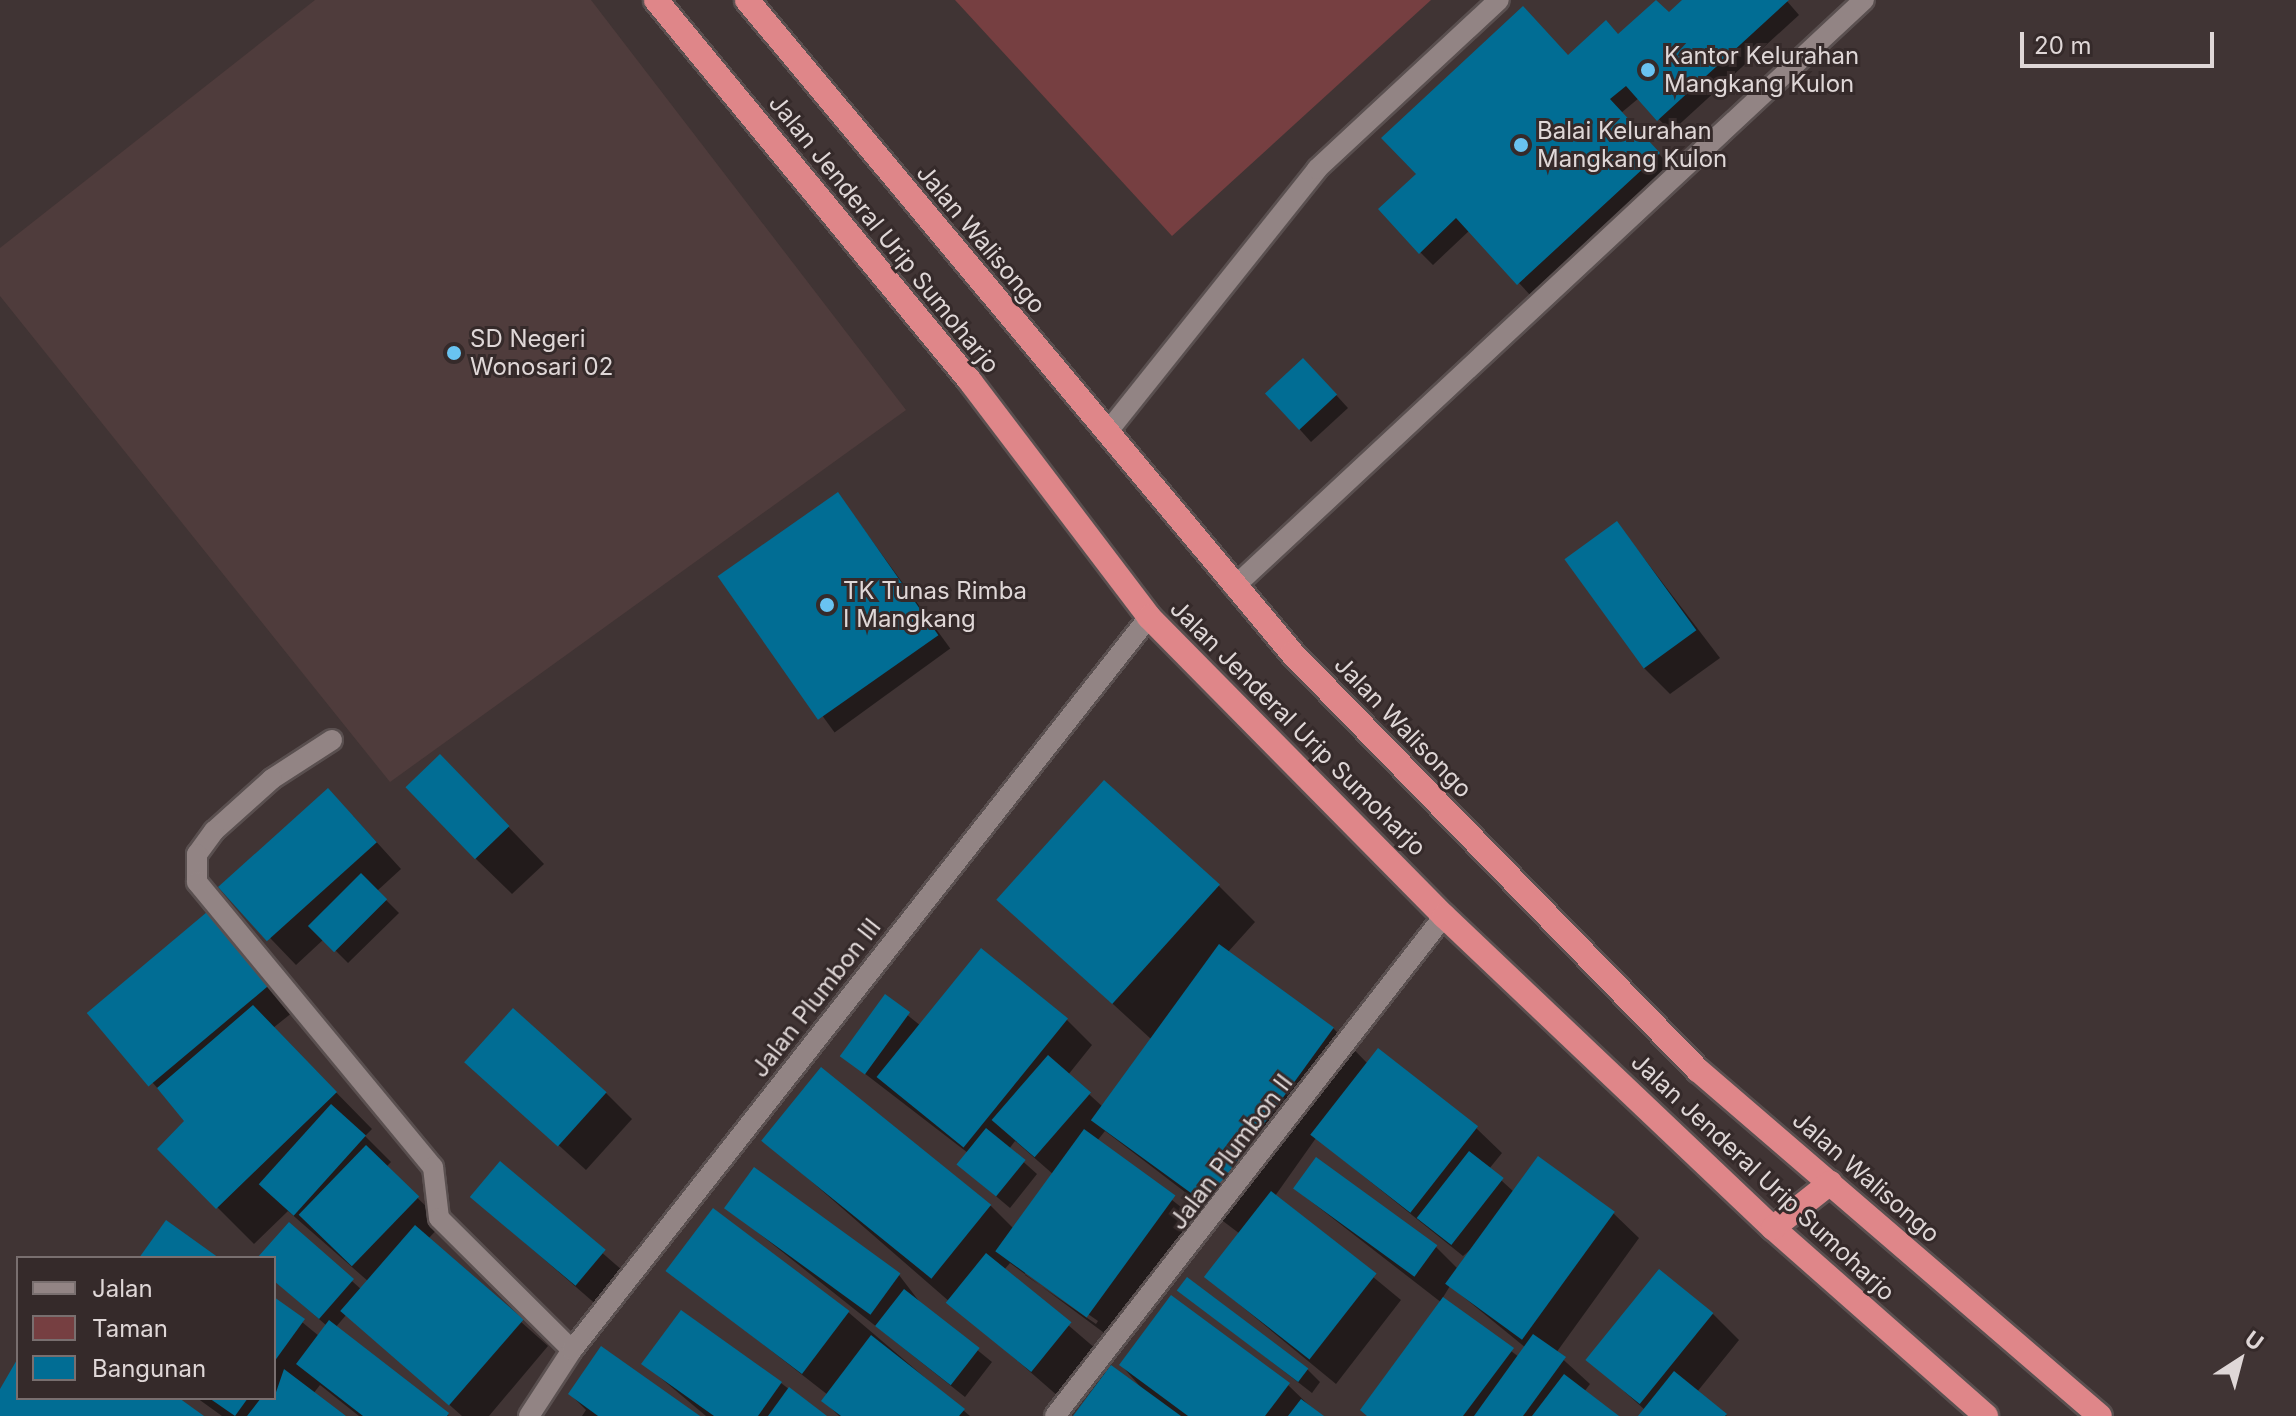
<!DOCTYPE html>
<html>
<head>
<meta charset="utf-8">
<style>
  body { margin:0 }
  #map { position:relative; width:2296px; height:1416px; overflow:hidden; background:#403434; font-family:Inter,sans-serif }
  div>[style] { position:absolute }
  .built>* { inset:0; background:#4f3c3c }
  .green>* { inset:0; background:#763f41 }
  .shadow>* { inset:0; background:#0007; transform-origin:0 0 }
  .building>* { inset:0; background:#016d94; transform-origin:0 0 }
  .roads { filter:drop-shadow(2px 0 #5a5050) drop-shadow(-2px 0 #5a5050) drop-shadow(0 2px #5a5050) drop-shadow(0 -2px #5a5050) }
  .minor>* { height:20px; margin:-10px; padding:0 10px; transform-origin:10px; border-radius:10px; background:#928484 }
  .highway>* { height:24px; margin:-12px; padding:0 12px; transform-origin:12px; border-radius:12px; background:#df8689 }
  .dots>* { width:22px; height:22px; translate:-50% -50%; box-sizing:border-box; border:4px solid #352a2a; border-radius:50% }
  span { translate:-50% -50%; white-space:nowrap; text-align:center; line-height:1.15; -webkit-text-stroke:6px #352a2a; paint-order:stroke }
  .poi-label { font-size:24px; color:#dfd7d7 }
  .left { translate:0 -50%; text-align:left }
  .street-label { font-size:24px; color:#dfd7d7 }
  .legend { position:absolute; left:16px; top:1256px; width:260px; height:144px; box-sizing:border-box; background:#352a2a; border:2px solid #796f6f; margin:0; padding:10px 14px; list-style:none; font-size:24px; color:#dfd7d7 }
  .legend li { display:flex; align-items:center; gap:16px; height:40px }
  .legend b { width:40px; border:2px solid #796f6f }
  .north { position:absolute; left:2200px; top:1320px; width:80px; height:80px; -webkit-text-stroke:6px #352a2a; paint-order:stroke; rotate:36deg; font-size:22px; font-weight:700; line-height:32px; text-align:center; color:#dfd7d7 }
  .north::after { content:''; display:block; margin:auto; width:28px; height:36px; background:#dfd7d7; clip-path:polygon(50% 0,100% 100%,50% 72%,0 100%) }
  .scale { position:absolute; left:2020px; top:32px; width:194px; height:36px; box-sizing:border-box; border:4px solid #dfd7d7; border-top:0; padding-left:10px; font-size:24px; line-height:28px; white-space:nowrap; color:#dfd7d7; -webkit-text-stroke:6px #352a2a; paint-order:stroke }
</style>
</head>
<body>
<div id="map">
  <div class="built">
    <i style="clip-path:polygon(315px 0,591px 0,906px 410px,390px 782px,0 296px,0 248px)"></i>
  </div>
  <div class="green">
    <i style="clip-path:polygon(955px 0,1431px 0,1172px 236px)"></i>
  </div>
  <div class="shadow">
    <i style="clip-path:polygon(1685px 0,1786px 0,1799px 15px,1671px 132px,1639px 98px,1621px 113px,1671px 167px,1531px 296px,1470px 230px,1433px 265px,1420px 252px,1569px 57px,1669px 14px)"></i>
    <i style="clip-path:polygon(1316px 373px,1348px 408px,1311px 442px,1267px 393px)"></i>
    <i style="left:838px;top:494px;width:191px;height:143px;rotate:54deg"></i>
    <i style="clip-path:polygon(1617px 523px,1720px 658px,1670px 694px,1644px 668px)"></i>
    <i style="clip-path:polygon(476px 793px,544px 864px,512px 894px,475px 858px)"></i>
    <i style="clip-path:polygon(353px 816px,401px 869px,377px 891px,399px 913px,348px 963px,324px 939px,296px 965px,222px 888px)"></i>
    <i style="clip-path:polygon(evenodd,1219px 886px,1255px 922px,1228px 952px,1333px 1028px,1368px 1064px,1476px 1128px,1502px 1153px,1489px 1169px,1514px 1192px,1613px 1213px,1639px 1238px,1556px 1353px,1590px 1384px,1584px 1392px,1616px 1416px,1368px 1416px,1442px 1303px,1295px 1189px,1435px 1246px,1458px 1269px,1477px 1244px,1463px 1256px,1316px 1138px,1275px 1196px,1401px 1300px,1336px 1384px,1206px 1277px,1240px 1234px,1105px 1131px,1097px 1141px,1200px 1222px,1115px 1341px,1010px 1263px,1004px 1270px,1096px 1349px,1059px 1397px,765px 1141px,991px 1206px,1015px 1230px,1054px 1175px,1015px 1141px,1009px 1149px,1037px 1174px,1010px 1208px,972px 1176px,968px 1153px,842px 1056px,885px 997px,921px 1026px,1066px 1019px,1092px 1045px,1068px 1075px,1103px 1107px,1152px 1040px,999px 899px,1219px 886px,1025px 1270px,1098px 1321px,1096px 1324px,1025px 1275px,1025px 1270px,1219px 886px,1450px 1286px,1526px 1348px,1519px 1357px,1442px 1299px,1450px 1286px)"></i>
    <i style="clip-path:polygon(207px 915px,293px 1012px,273px 1028px,372px 1129px,365px 1136px,391px 1162px,386px 1167px,443px 1223px,428px 1239px,548px 1346px,489px 1416px,462px 1416px,347px 1314px,335px 1328px,449px 1416px,359px 1416px,320px 1385px,313px 1394px,343px 1416px,222px 1416px,197px 1398px,274px 1398px,274px 1299px,319px 1336px,327px 1326px,274px 1280px,274px 1258px,259px 1258px,289px 1225px,362px 1290px,369px 1282px,288px 1211px,254px 1244px,159px 1149px,187px 1121px,90px 1013px)"></i>
    <i style="clip-path:polygon(468px 1063px,606px 1093px,632px 1119px,586px 1170px)"></i>
    <i style="left:500px;top:1164px;width:172px;height:43px;rotate:41deg"></i>
    <i style="clip-path:polygon(727px 1208px,899px 1275px,922px 1305px,992px 1362px,965px 1397px)"></i>
    <i style="clip-path:polygon(669px 1271px,848px 1312px,970px 1416px,839px 1416px,824px 1401px,828px 1395px)"></i>
    <i style="clip-path:polygon(1179px 1290px,1307px 1369px,1320px 1382px,1312px 1393px)"></i>
    <i style="clip-path:polygon(1713px 1314px,1739px 1340px,1697px 1392px,1727px 1416px,1640px 1416px,1645px 1410px,1588px 1359px)"></i>
    <i style="clip-path:polygon(644px 1364px,781px 1383px,824px 1416px,706px 1416px)"></i>
    <i style="clip-path:polygon(1121px 1365px,1288px 1385px,1320px 1416px,1075px 1416px,1145px 1392px)"></i>
    <i style="clip-path:polygon(570px 1394px,697px 1416px,582px 1416px,586px 1410px)"></i>
  </div>
  <div class="building">
    <i style="clip-path:polygon(1656px 0,1669px 12px,1682px 0,1789px 0,1657px 121px,1626px 86px,1610px 99px,1660px 153px,1517px 285px,1456px 218px,1419px 254px,1378px 209px,1416px 174px,1381px 138px,1523px 6px,1568px 55px,1606px 20px,1618px 34px)"></i>
    <i style="left:1303px;top:358px;width:50px;height:52px;rotate:47deg"></i>
    <i style="left:838px;top:492px;width:175px;height:147px;rotate:55deg"></i>
    <i style="left:1617px;top:521px;width:135px;height:65px;rotate:54deg"></i>
    <i style="left:440px;top:754px;width:100px;height:48px;rotate:46deg"></i>
    <i style="left:1104px;top:780px;width:156px;height:161px;rotate:42deg"></i>
    <i style="left:328px;top:788px;width:73px;height:148px;rotate:48deg"></i>
    <i style="left:361px;top:873px;width:37px;height:75px;rotate:45deg"></i>
    <i style="left:207px;top:912px;width:96px;height:157px;rotate:50deg"></i>
    <i style="left:1219px;top:944px;width:142px;height:218px;rotate:36deg"></i>
    <i style="left:981px;top:948px;width:112px;height:166px;rotate:39deg"></i>
    <i style="left:885px;top:994px;width:31px;height:77px;rotate:36deg"></i>
    <i style="clip-path:polygon(253px 1005px,337px 1092px,216px 1209px,157px 1149px,184px 1121px,157px 1088px)"></i>
    <i style="left:513px;top:1008px;width:126px;height:73px;rotate:42deg"></i>
    <i style="left:1378px;top:1048px;width:127px;height:110px;rotate:38deg"></i>
    <i style="left:1048px;top:1055px;width:57px;height:86px;rotate:41deg"></i>
    <i style="left:821px;top:1067px;width:219px;height:95px;rotate:39deg"></i>
    <i style="left:331px;top:1104px;width:47px;height:108px;rotate:42deg"></i>
    <i style="left:986px;top:1128px;width:51px;height:47px;rotate:39deg"></i>
    <i style="left:1084px;top:1129px;width:113px;height:151px;rotate:36deg"></i>
    <i style="left:366px;top:1145px;width:74px;height:97px;rotate:44deg"></i>
    <i style="left:1469px;top:1151px;width:44px;height:85px;rotate:38deg"></i>
    <i style="left:1538px;top:1156px;width:95px;height:158px;rotate:36deg"></i>
    <i style="left:1316px;top:1157px;width:150px;height:39px;rotate:36deg"></i>
    <i style="left:500px;top:1161px;width:138px;height:47px;rotate:40deg"></i>
    <i style="left:754px;top:1167px;width:181px;height:51px;rotate:36deg"></i>
    <i style="left:1271px;top:1191px;width:134px;height:109px;rotate:38deg"></i>
    <i style="left:713px;top:1208px;width:171px;height:79px;rotate:37deg"></i>
    <i style="clip-path:polygon(166px 1220px,219px 1258px,139px 1258px)"></i>
    <i style="clip-path:polygon(289px 1222px,354px 1279px,319px 1319px,274px 1281px,274px 1258px,257px 1258px)"></i>
    <i style="left:415px;top:1225px;width:144px;height:114px;rotate:41deg"></i>
    <i style="left:986px;top:1253px;width:110px;height:64px;rotate:39deg"></i>
    <i style="left:1659px;top:1269px;width:70px;height:117px;rotate:39deg"></i>
    <i style="left:1187px;top:1277px;width:152px;height:17px;rotate:37deg"></i>
    <i style="left:904px;top:1289px;width:96px;height:47px;rotate:38deg"></i>
    <i style="clip-path:polygon(1171px 1295px,1290px 1383px,1265px 1416px,1188px 1416px,1119px 1365px)"></i>
    <i style="clip-path:polygon(274px 1297px,305px 1319px,274px 1362px)"></i>
    <i style="clip-path:polygon(1443px 1297px,1514px 1348px,1463px 1416px,1367px 1416px,1360px 1410px)"></i>
    <i style="clip-path:polygon(681px 1310px,782px 1382px,758px 1416px,714px 1416px,641px 1364px)"></i>
    <i style="clip-path:polygon(329px 1320px,449px 1413px,447px 1416px,363px 1416px,296px 1364px)"></i>
    <i style="clip-path:polygon(1533px 1334px,1566px 1357px,1523px 1416px,1474px 1416px)"></i>
    <i style="clip-path:polygon(871px 1335px,965px 1409px,959px 1416px,841px 1416px,821px 1401px)"></i>
    <i style="clip-path:polygon(601px 1346px,700px 1416px,598px 1416px,568px 1394px)"></i>
    <i style="clip-path:polygon(18px 1358px,18px 1398px,179px 1398px,204px 1416px,0 1416px,0 1389px)"></i>
    <i style="clip-path:polygon(1111px 1365px,1181px 1416px,1073px 1416px)"></i>
    <i style="clip-path:polygon(284px 1369px,346px 1416px,247px 1416px,261px 1398px,274px 1398px)"></i>
    <i style="clip-path:polygon(1674px 1371px,1727px 1414px,1725px 1416px,1638px 1416px)"></i>
    <i style="clip-path:polygon(1564px 1374px,1619px 1416px,1532px 1416px)"></i>
    <i style="clip-path:polygon(789px 1387px,827px 1416px,768px 1416px)"></i>
    <i style="clip-path:polygon(209px 1398px,248px 1398px,235px 1416px)"></i>
    <i style="clip-path:polygon(1301px 1399px,1324px 1416px,1288px 1416px)"></i>
  </div>
  <div class="roads">
    <div class="minor">
      <i style="left:1109px;top:430px;width:334px;rotate:-51.4deg"></i>
      <i style="left:1317px;top:169px;width:248px;rotate:-42.9deg"></i>
      <i style="left:1234px;top:587px;width:861px;rotate:-42.98deg"></i>
      <i style="left:332px;top:740px;width:72px;rotate:147deg"></i>
      <i style="left:272px;top:779px;width:78px;rotate:138.1deg"></i>
      <i style="left:214px;top:831px;width:29px;rotate:126deg"></i>
      <i style="left:197px;top:854px;width:28px;rotate:90deg"></i>
      <i style="left:197px;top:882px;width:370px;rotate:50.4deg"></i>
      <i style="left:433px;top:1167px;width:51px;rotate:83.3deg"></i>
      <i style="left:439px;top:1218px;width:187px;rotate:44.8deg"></i>
      <i style="left:529px;top:1416px;width:79px;rotate:-56.9deg"></i>
      <i style="left:572px;top:1350px;width:933px;rotate:-51.79deg"></i>
      <i style="left:1055px;top:1416px;width:633px;rotate:-52.12deg"></i>
    </div>
    <div class="highway">
      <i style="left:656px;top:0;width:494px;rotate:50.5deg"></i>
      <i style="left:970px;top:381px;width:296px;rotate:52.8deg"></i>
      <i style="left:1149px;top:617px;width:420px;rotate:45.4deg"></i>
      <i style="left:1444px;top:916px;width:453px;rotate:43.5deg"></i>
      <i style="left:1773px;top:1228px;width:284px;rotate:41.4deg"></i>
      <i style="left:747px;top:0;width:851px;rotate:50.15deg"></i>
      <i style="left:1292px;top:653px;width:582px;rotate:45.77deg"></i>
      <i style="left:1698px;top:1070px;width:530px;rotate:40.72deg"></i>
      <i style="left:1773px;top:1228px;width:73px;rotate:-38.3deg"></i>
    </div>
  </div>
  <div class="dots">
    <i style="left:1648px;top:70px;background:#69c3f1"></i>
    <i style="left:1521px;top:145px;background:#69c3f1"></i>
    <i style="left:454px;top:353px;background:#69c3f1"></i>
    <i style="left:827px;top:605px;background:#69c3f1"></i>
  </div>
  <div class="poi-label">
    <span class="left" style="left:1664px;top:70px">Kantor Kelurahan<br>Mangkang Kulon</span>
    <span class="left" style="left:1537px;top:145px">Balai Kelurahan<br>Mangkang Kulon</span>
    <span class="left" style="left:470px;top:353px">SD Negeri<br>Wonosari 02</span>
    <span class="left" style="left:843px;top:605px">TK Tunas Rimba<br>I Mangkang</span>
  </div>
  <div class="street-label">
    <span style="left:884px;top:234px;rotate:51deg">Jalan Jenderal Urip Sumoharjo</span>
    <span style="left:981px;top:239px;rotate:50deg">Jalan Walisongo</span>
    <span style="left:1403px;top:727px;rotate:46deg">Jalan Walisongo</span>
    <span style="left:1298px;top:728px;rotate:45deg">Jalan Jenderal Urip Sumoharjo</span>
    <span style="left:816px;top:998px;rotate:-52deg">Jalan Plumbon III</span>
    <span style="left:1231px;top:1152px;rotate:-53deg">Jalan Plumbon II</span>
    <span style="left:1763px;top:1177px;rotate:43deg">Jalan Jenderal Urip Sumoharjo</span>
    <span style="left:1866px;top:1177px;rotate:41deg">Jalan Walisongo</span>
  </div>
  <ul class="legend">
  <li><b style="height:10px;background:#928484"></b>Jalan</li>
  <li><b style="height:22px;background:#763f41"></b>Taman</li>
  <li><b style="height:22px;background:#016d94"></b>Bangunan</li>
  </ul>
  <div class="north">U</div>
  <div class="scale">20 m</div>
</div>
</body>
</html>
